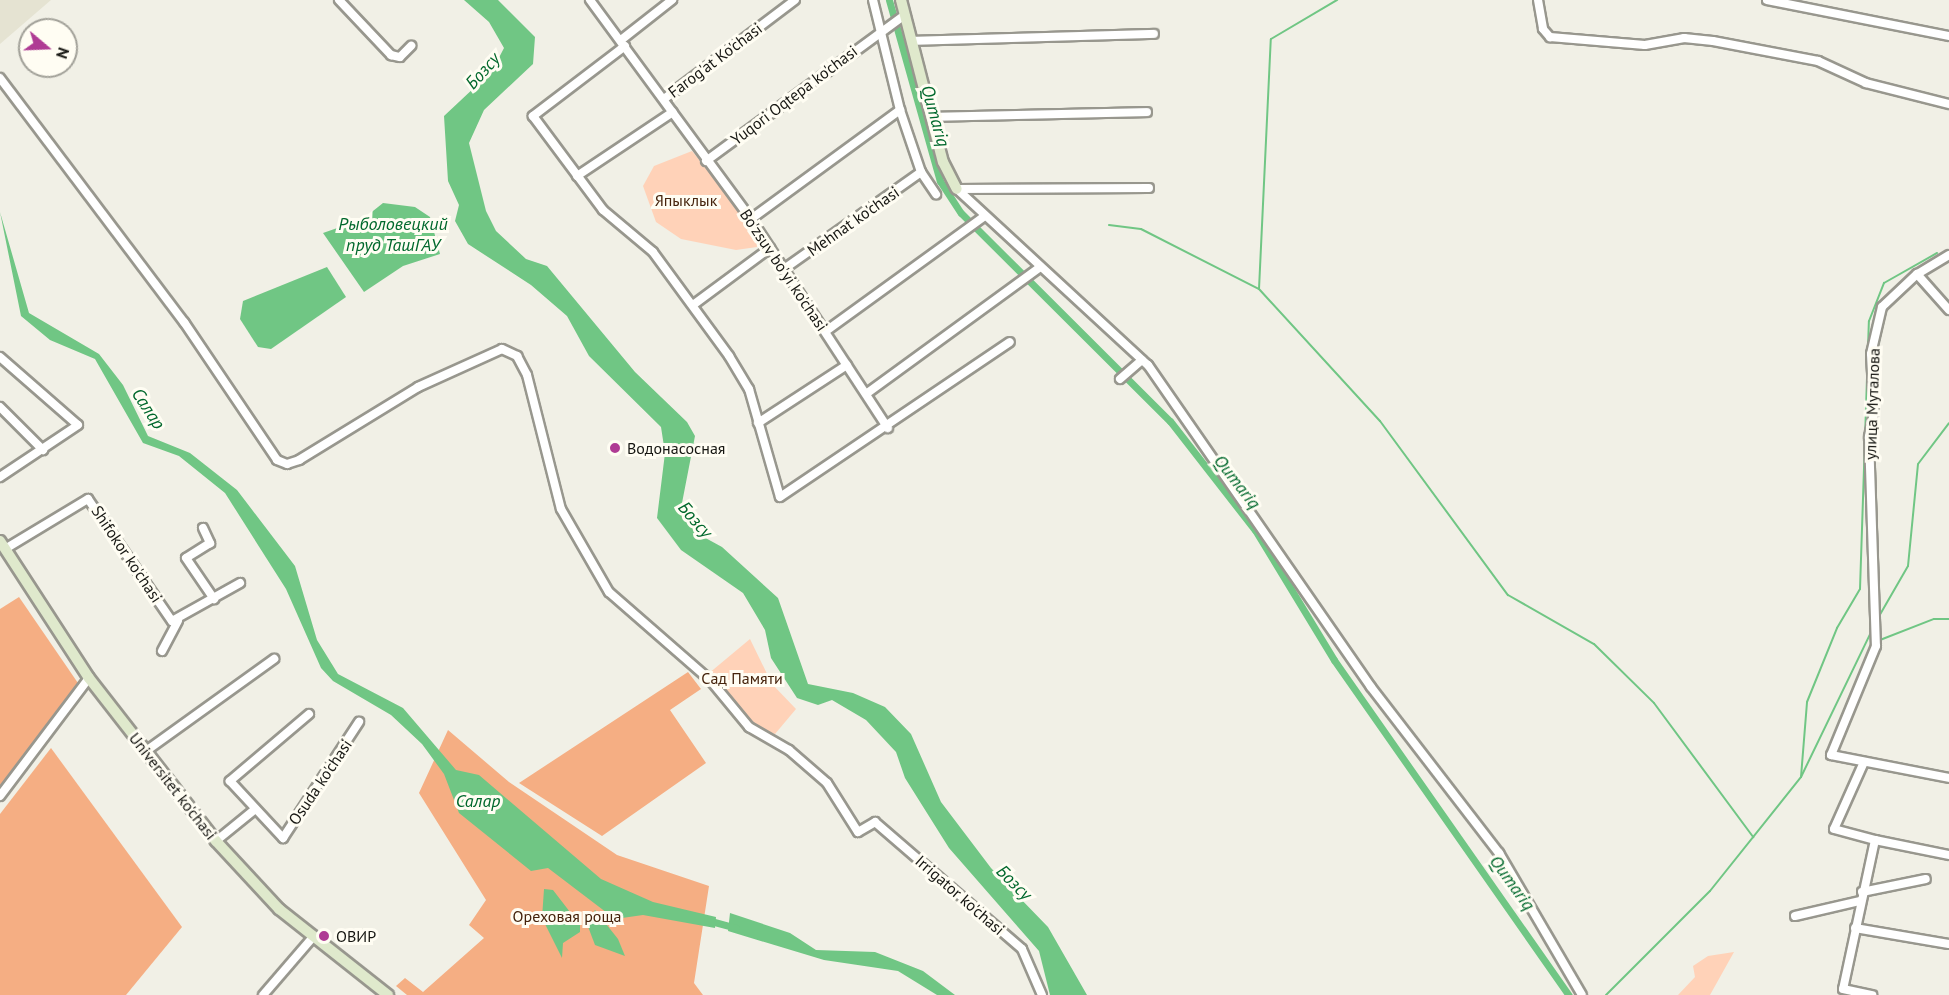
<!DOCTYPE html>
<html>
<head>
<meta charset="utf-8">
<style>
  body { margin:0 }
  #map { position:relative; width:1949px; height:995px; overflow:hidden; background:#f1f0e6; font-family:"PT Sans",sans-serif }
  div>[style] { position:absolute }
  .built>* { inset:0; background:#e5e3d2 }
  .green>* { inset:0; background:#ffd2b8 }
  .forest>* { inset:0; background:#f5ae83 }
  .water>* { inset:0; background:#70c684 }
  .stream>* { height:2px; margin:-1px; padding:0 1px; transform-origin:1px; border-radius:1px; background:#70c684 }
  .canal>* { height:7px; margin:-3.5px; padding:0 3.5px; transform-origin:3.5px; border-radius:3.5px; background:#70c684 }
  .roads { filter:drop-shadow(2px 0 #98978e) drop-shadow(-2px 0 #98978e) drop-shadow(0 2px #98978e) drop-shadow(0 -2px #98978e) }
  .street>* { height:8px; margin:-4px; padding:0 4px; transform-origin:4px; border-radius:4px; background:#fff }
  .secondary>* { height:10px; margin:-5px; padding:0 5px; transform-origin:5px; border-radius:5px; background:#dfe9cc }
  .dots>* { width:16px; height:16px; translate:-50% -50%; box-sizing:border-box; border:3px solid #fffdf3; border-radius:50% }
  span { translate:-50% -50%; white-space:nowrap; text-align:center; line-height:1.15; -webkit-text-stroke:6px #fffdf3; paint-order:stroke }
  .street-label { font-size:16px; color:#161612 }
  .park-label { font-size:16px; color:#45230c }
  .poi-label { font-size:16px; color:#161612 }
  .left { translate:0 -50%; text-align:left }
  .water-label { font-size:18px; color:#00682c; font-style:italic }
  .north { position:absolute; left:18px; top:18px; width:60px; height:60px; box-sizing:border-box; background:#fffdf3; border:2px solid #a2a199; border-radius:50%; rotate:109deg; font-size:16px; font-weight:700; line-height:24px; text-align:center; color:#161612 }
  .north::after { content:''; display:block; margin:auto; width:21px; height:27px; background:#af3b94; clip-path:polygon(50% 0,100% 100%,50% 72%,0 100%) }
</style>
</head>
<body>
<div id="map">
  <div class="built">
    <i style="clip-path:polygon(0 0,51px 0,0 44px)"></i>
  </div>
  <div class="green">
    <i style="clip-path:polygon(692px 151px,754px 227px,757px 247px,736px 250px,681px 239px,656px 222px,643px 186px,654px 166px)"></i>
    <i style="clip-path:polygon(750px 639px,772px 684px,796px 709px,775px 734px,750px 725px,708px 674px)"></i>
    <i style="clip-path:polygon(1734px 952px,1710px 995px,1678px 995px,1695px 977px,1693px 966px,1708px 956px)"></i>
  </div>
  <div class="forest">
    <i style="clip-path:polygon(19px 597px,80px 686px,0 787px,0 609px)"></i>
    <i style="clip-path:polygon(688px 672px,701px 689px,670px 710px,706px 763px,602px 836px,519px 783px)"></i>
    <i style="clip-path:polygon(448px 730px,509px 782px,617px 855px,709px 886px,694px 983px,703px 995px,407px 995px,396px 986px,405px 978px,423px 992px,484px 938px,469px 925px,486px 900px,419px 793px)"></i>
    <i style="clip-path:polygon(51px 748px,182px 927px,126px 995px,0 995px,0 814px)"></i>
  </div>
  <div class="water">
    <i style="clip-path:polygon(464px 0,498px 0,535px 37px,533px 64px,484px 110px,469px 143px,486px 211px,496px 231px,526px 259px,547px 266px,635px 372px,687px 422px,695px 436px,682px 503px,700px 535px,722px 547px,778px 598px,808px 684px,853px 693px,885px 707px,911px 734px,941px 802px,991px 868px,1048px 927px,1087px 995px,1050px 995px,1039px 951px,949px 848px,905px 778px,896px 752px,866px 720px,832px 700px,818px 705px,797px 698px,771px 658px,765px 630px,743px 593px,681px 550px,657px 518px,665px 453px,661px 427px,589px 356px,567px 316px,531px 285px,468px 244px,455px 221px,459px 205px,448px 181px,444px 116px,492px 71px,504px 48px,489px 22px)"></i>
    <i style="clip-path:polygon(383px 203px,415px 207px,430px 217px,440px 254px,403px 266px,364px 292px,323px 233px,363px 219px)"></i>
    <i style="clip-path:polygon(0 212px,29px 313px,99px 354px,123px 385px,148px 436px,190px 453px,237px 490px,295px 566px,317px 640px,338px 674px,403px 708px,456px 770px,479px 775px,601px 879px,653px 902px,716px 917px,715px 928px,643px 915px,615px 919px,548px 868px,531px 871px,459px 813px,444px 774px,422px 744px,391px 715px,333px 681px,321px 668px,286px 589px,225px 493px,179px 456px,143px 443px,95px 359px,50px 340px,21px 316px)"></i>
    <i style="clip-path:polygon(327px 267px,346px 297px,271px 349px,258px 347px,240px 319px,243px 301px)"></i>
    <i style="clip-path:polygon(544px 889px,553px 890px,580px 925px,580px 932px,563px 943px,562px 958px,542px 918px)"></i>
    <i style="clip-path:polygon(595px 910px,618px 939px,625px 956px,595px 945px,587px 924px)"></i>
    <i style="clip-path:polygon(730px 913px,790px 933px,816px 950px,875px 952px,923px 971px,955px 995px,937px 995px,898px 971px,824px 960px,728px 931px)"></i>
  </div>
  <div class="stream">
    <i style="left:1109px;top:225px;width:32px;rotate:7deg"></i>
    <i style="left:1141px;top:229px;width:132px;rotate:27deg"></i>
    <i style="left:1259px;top:289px;width:179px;rotate:47.5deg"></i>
    <i style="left:1380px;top:421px;width:216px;rotate:53.7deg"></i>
    <i style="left:1508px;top:595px;width:99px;rotate:29.7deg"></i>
    <i style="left:1594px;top:644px;width:84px;rotate:44.5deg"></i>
    <i style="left:1654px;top:703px;width:167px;rotate:53.5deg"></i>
    <i style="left:1259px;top:289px;width:250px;rotate:-87.3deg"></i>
    <i style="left:1271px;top:39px;width:77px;rotate:-30.6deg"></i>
    <i style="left:1878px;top:618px;width:60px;rotate:-60deg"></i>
    <i style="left:1908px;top:566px;width:102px;rotate:-84.4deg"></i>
    <i style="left:1918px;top:464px;width:51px;rotate:-52.9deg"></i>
    <i style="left:1880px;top:640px;width:58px;rotate:-21.3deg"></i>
    <i style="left:1934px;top:619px;width:15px"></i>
    <i style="left:1801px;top:777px;width:75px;rotate:-85.4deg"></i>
    <i style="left:1807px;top:702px;width:80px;rotate:-67.9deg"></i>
    <i style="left:1837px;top:628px;width:45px;rotate:-59.5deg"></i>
    <i style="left:1860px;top:589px;width:268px;rotate:-88.1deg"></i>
    <i style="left:1869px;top:321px;width:41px;rotate:-68.5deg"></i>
    <i style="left:1884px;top:283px;width:61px;rotate:-29.5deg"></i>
    <i style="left:1606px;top:995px;width:147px;rotate:-45deg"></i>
    <i style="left:1710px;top:891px;width:146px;rotate:-51.4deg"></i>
    <i style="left:1801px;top:777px;width:159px;rotate:-64.2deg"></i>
  </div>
  <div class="canal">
    <i style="left:889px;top:0;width:188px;rotate:74.3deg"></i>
    <i style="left:940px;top:181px;width:38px;rotate:57deg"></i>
    <i style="left:961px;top:213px;width:295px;rotate:44.9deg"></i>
    <i style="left:1170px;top:421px;width:138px;rotate:52.1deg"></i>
    <i style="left:1255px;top:530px;width:152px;rotate:58.7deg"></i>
    <i style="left:1334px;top:660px;width:409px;rotate:55deg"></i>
    <i style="left:707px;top:920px;width:30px;rotate:15deg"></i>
  </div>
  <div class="roads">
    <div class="street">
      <i style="left:339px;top:0;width:76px;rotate:46.6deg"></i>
      <i style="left:391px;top:55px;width:9px;rotate:13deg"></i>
      <i style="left:400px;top:57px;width:16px;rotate:-45deg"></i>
      <i style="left:590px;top:0;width:272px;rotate:53.7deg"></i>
      <i style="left:751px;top:219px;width:250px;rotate:56.8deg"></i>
      <i style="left:873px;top:0;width:113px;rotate:76.2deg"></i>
      <i style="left:900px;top:110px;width:65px;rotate:71.3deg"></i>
      <i style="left:921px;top:172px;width:27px;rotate:56deg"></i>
      <i style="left:1538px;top:0;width:29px;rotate:80deg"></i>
      <i style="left:1543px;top:29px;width:11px;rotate:49deg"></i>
      <i style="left:1550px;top:37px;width:95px;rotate:4.8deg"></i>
      <i style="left:1645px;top:45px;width:40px;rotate:-10deg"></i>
      <i style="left:1684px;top:38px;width:29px;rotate:6deg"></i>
      <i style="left:1713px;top:41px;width:107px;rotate:10.8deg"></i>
      <i style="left:1818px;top:61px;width:53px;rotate:24.6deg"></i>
      <i style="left:1866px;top:83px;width:86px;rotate:14.2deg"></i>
      <i style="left:1767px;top:0;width:186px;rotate:11.2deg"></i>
      <i style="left:621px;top:40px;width:65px;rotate:-38.1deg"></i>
      <i style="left:912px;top:41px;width:242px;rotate:-1.7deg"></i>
      <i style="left:625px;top:46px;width:116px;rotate:142.7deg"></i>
      <i style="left:533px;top:116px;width:117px;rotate:53.3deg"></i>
      <i style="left:603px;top:210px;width:65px;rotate:40deg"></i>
      <i style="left:653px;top:252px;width:129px;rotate:53.8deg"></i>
      <i style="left:729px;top:356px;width:39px;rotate:59deg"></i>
      <i style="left:749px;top:389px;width:112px;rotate:74deg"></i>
      <i style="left:780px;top:497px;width:277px;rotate:-34deg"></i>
      <i style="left:0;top:78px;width:306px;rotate:53deg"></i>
      <i style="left:184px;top:322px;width:166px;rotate:56deg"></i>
      <i style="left:277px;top:460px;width:11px;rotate:22deg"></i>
      <i style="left:287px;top:464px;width:13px;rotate:-18deg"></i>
      <i style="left:299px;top:460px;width:140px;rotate:-31.5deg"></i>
      <i style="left:418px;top:387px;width:92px;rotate:-24.3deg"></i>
      <i style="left:502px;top:349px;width:17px;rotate:25deg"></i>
      <i style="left:517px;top:356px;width:21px;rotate:62deg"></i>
      <i style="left:527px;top:375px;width:138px;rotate:75.8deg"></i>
      <i style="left:561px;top:509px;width:96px;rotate:60deg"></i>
      <i style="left:609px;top:592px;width:135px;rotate:41.1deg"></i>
      <i style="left:711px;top:681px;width:60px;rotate:50.4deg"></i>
      <i style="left:749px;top:727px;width:46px;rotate:29.9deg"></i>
      <i style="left:789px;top:750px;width:50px;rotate:41deg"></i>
      <i style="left:827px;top:783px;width:58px;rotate:57.7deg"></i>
      <i style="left:858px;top:832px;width:20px;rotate:-30deg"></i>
      <i style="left:875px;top:822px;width:194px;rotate:40.8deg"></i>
      <i style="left:1022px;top:949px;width:50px;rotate:66.5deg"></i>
      <i style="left:664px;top:99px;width:164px;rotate:-37.1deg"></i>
      <i style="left:931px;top:117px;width:216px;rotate:-1.3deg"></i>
      <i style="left:706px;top:161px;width:247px;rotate:-36.3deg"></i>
      <i style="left:577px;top:176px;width:115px;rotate:-33.7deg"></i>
      <i style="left:957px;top:189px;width:260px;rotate:42.7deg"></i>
      <i style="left:1148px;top:365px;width:392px;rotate:55.3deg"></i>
      <i style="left:1371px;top:687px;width:210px;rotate:52.4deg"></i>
      <i style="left:1499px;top:853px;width:164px;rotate:59.7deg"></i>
      <i style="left:957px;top:189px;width:192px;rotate:-0.3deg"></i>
      <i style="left:751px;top:219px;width:185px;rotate:-36.2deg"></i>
      <i style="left:1949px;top:255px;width:37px;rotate:149deg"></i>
      <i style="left:1917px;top:274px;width:48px;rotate:136.7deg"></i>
      <i style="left:1882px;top:307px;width:48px;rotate:103.2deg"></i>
      <i style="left:1871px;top:354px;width:59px;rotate:87.1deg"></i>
      <i style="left:1874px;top:413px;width:25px;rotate:102deg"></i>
      <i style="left:1869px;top:437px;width:209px;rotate:88.1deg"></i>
      <i style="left:1876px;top:646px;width:118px;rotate:112.4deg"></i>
      <i style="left:1831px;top:755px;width:120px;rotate:11deg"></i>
      <i style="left:784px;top:269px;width:168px;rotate:-35.3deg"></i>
      <i style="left:1917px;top:274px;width:48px;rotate:48.4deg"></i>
      <i style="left:693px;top:305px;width:96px;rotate:-36.5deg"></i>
      <i style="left:826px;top:331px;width:196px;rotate:-35.9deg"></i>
      <i style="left:0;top:357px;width:103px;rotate:41.1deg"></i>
      <i style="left:78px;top:425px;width:94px;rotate:146.3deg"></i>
      <i style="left:1120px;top:379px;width:29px;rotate:-41deg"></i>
      <i style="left:866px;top:394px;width:214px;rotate:-36.1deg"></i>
      <i style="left:0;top:407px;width:61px;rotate:45deg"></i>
      <i style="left:758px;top:423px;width:106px;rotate:-33.1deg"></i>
      <i style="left:203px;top:528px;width:17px;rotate:65deg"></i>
      <i style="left:210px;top:543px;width:28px;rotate:148deg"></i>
      <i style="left:186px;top:558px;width:50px;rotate:55.7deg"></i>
      <i style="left:5px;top:549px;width:97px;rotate:-31.1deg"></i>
      <i style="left:88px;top:499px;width:148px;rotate:55.5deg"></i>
      <i style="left:172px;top:621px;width:78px;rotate:-29.2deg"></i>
      <i style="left:162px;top:651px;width:34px;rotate:-62deg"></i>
      <i style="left:309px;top:714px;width:104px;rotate:139.7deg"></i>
      <i style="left:230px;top:781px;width:78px;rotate:47.1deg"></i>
      <i style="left:283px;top:838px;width:139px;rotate:-56.8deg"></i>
      <i style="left:146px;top:751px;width:158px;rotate:-35.7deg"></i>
      <i style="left:1864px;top:762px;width:73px;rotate:114.1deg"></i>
      <i style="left:1834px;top:829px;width:42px;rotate:15deg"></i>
      <i style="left:1875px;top:840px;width:152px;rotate:102.1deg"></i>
      <i style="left:1843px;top:989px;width:30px;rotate:12deg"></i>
      <i style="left:0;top:796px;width:148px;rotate:-53deg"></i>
      <i style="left:1875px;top:840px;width:76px;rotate:11.5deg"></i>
      <i style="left:216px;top:841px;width:49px;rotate:-39.2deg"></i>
      <i style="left:1862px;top:892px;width:65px;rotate:-11.5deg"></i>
      <i style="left:1795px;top:916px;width:67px;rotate:-13deg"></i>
      <i style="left:1855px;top:928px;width:95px;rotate:9.7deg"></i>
      <i style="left:263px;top:995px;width:78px;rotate:-49.2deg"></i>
    </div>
    <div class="secondary">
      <i style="left:901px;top:0;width:167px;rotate:75.5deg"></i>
      <i style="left:943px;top:162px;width:30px;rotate:63deg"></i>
      <i style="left:0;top:541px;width:163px;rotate:57deg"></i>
      <i style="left:89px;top:678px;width:207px;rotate:52.1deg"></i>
      <i style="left:216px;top:841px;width:93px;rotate:47.2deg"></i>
      <i style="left:279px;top:909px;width:139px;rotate:38.3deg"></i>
    </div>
  </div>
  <div class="dots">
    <i style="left:615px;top:448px;background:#af3b94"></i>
    <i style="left:324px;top:936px;background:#af3b94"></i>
  </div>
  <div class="street-label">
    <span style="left:715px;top:60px;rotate:-37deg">Farog'at Ko'chasi</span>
    <span style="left:794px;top:95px;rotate:-37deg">Yuqori Oqtepa ko'chasi</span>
    <span style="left:853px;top:221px;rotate:-35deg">Mehnat ko'chasi</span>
    <span style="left:784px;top:270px;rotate:56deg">Bo'zsuv bo'yi ko'chasi</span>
    <span style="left:1872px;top:404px;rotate:-88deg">улица Муталова</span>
    <span style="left:127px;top:554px;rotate:56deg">Shifokor ko'chasi</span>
    <span style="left:320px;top:782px;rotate:-56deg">Osuda ko'chasi</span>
    <span style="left:173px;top:786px;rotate:52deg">Universitet ko'chasi</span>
    <span style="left:960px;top:895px;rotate:41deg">Irrigator ko'chasi</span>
  </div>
  <div class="park-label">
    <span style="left:686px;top:200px">Япыклык</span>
    <span style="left:742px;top:678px">Сад Памяти</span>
    <span style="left:567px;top:916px">Ореховая роща</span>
  </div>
  <div class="poi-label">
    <span class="left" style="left:627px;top:448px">Водонасосная</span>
    <span class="left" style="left:336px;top:936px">ОВИР</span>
  </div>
  <div class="water-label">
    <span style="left:483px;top:71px;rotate:-48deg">Бозсу</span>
    <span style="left:935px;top:116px;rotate:74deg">Qumariq</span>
    <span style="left:393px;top:235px">Рыболовецкий<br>пруд ТашГАУ</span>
    <span style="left:148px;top:409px;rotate:57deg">Салар</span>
    <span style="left:1237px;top:482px;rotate:52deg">Qumariq</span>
    <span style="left:695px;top:520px;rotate:49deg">Бозсу</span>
    <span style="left:478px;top:801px">Салар</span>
    <span style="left:1014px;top:883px;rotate:45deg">Бозсу</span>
    <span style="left:1512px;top:883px;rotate:54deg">Qumariq</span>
  </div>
  <div class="north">N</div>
</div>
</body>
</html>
